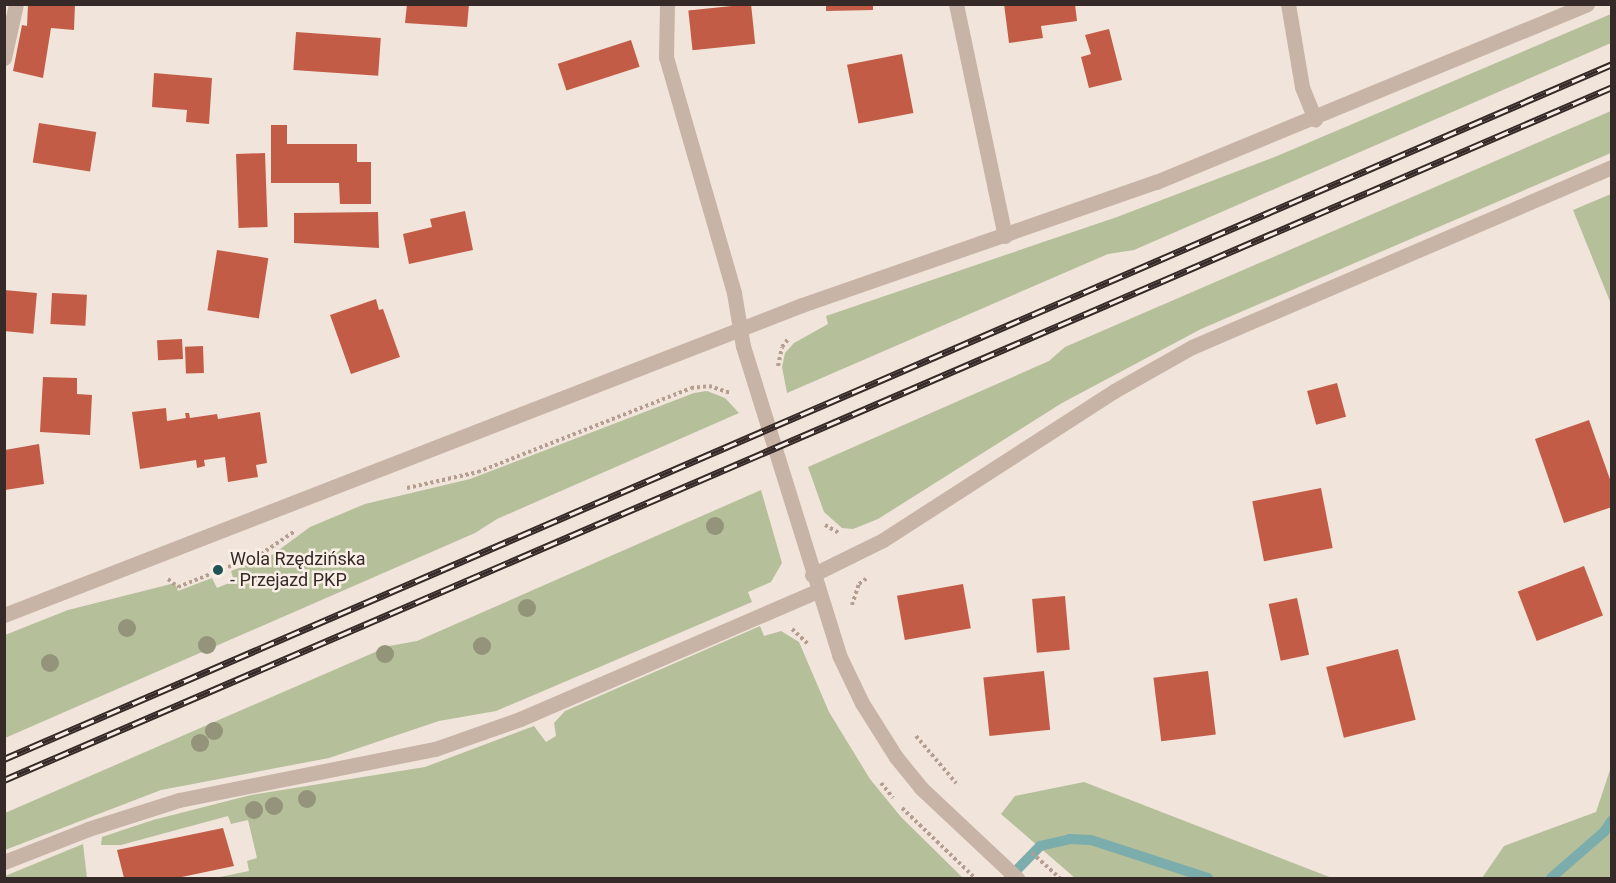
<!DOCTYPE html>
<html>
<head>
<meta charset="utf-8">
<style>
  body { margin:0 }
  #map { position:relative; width:1616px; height:883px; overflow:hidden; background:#f1e4da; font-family:Roboto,sans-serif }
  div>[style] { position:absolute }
  .green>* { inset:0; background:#b5bf9a }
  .stream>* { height:10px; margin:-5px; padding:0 5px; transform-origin:5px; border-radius:5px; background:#7aadac }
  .building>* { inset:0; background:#c35c46; transform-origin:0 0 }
  .path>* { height:4px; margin-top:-2px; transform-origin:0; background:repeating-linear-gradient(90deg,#b49e90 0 3px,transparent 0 6px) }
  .service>* { height:15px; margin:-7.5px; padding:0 7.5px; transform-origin:7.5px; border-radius:7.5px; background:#c8b4a6 }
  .minor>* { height:15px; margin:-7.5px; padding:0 7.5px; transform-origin:7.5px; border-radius:7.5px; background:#c8b4a6 }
  .tertiary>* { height:15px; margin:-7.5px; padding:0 7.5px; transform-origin:7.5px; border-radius:7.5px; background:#c8b4a6 }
  .rail>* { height:7px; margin-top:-3.5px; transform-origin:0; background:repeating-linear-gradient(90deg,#f9efe6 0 14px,#352a27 0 28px); box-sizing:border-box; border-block:2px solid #352a27 }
  .trees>* { width:18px; height:18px; margin:-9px; border-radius:50%; background:#93947a }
  .dots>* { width:16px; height:16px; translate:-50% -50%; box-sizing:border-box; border:3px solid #f9efe6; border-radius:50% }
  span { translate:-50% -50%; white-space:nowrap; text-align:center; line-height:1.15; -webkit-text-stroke:5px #f9efe6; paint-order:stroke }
  .poi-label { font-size:18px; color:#352a27 }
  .left { translate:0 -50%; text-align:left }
  .frame { position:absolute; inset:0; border:6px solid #352a27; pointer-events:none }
</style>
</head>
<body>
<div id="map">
  <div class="green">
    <i style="clip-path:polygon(1611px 14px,1611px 43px,1134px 250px,1108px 254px,787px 393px,782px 367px,785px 353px,794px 343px,828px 324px,826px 316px,1117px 217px,1277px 156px)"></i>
    <i style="clip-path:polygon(1611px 111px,1611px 153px,1201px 329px,1062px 403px,878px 519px,853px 529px,842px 528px,824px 512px,808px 467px,1049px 361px,1065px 347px)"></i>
    <i style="clip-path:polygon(1611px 194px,1611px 304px,1573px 210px)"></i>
    <i style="clip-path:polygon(707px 391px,725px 398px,739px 413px,497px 519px,475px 533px,5px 738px,5px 635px,68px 610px,175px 583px,178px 591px,212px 578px,217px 588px,234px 581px,231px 571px,272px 555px,310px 527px,365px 504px,470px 479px,694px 393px)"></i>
    <i style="clip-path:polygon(761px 490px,782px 563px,771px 582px,748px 592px,752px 602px,496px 711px,439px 721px,329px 758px,161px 790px,5px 850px,5px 813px,389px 646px,417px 641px)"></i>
    <i style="clip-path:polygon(760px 626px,764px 636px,781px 631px,799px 642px,829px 712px,870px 779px,901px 817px,963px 878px,215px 878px,249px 871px,247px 861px,257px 858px,248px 820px,231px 824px,228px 816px,121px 845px,101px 845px,102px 837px,153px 820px,251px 795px,425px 767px,534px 726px,546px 742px,556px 736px,554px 723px,565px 711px)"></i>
    <i style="clip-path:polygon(1611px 767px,1611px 878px,1482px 878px,1504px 846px,1596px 812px)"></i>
    <i style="clip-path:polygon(1084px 782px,1332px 878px,1075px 878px,1001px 814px,1015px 796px)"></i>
    <i style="clip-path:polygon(83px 844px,87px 878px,5px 878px,5px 876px)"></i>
  </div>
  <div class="stream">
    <i style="left:1009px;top:878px;width:45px;rotate:-45.9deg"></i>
    <i style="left:1040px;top:846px;width:31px;rotate:-13deg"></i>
    <i style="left:1070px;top:839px;width:21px;rotate:3deg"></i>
    <i style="left:1091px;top:840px;width:123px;rotate:18deg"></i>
    <i style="left:1551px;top:878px;width:70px;rotate:-41deg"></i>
    <i style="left:1604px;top:832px;width:14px;rotate:-56deg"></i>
  </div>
  <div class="building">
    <i style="clip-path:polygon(28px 4px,75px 4px,74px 30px,51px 28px,43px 78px,13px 71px,22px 25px,27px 26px)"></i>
    <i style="clip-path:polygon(407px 4px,469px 4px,467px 27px,405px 23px)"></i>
    <i style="left:751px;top:4px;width:40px;height:63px;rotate:84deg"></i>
    <i style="clip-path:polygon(826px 4px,873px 4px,873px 10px,826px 11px)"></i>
    <i style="clip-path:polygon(1004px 4px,1075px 4px,1077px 21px,1041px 26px,1043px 38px,1009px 43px)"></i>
    <i style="clip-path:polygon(1109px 29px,1122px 80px,1089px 88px,1081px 57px,1091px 54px,1085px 35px)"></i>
    <i style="left:296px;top:32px;width:85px;height:38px;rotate:4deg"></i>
    <i style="left:631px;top:40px;width:28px;height:77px;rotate:72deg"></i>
    <i style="left:902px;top:54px;width:60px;height:56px;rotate:79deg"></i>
    <i style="clip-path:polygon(154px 73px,212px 78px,209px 124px,186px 122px,187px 110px,152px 107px)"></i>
    <i style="left:39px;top:123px;width:58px;height:40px;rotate:9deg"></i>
    <i style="clip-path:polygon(271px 125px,287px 125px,287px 144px,357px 144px,357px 162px,371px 162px,371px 204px,340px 204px,339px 183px,271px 183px)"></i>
    <i style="left:265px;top:153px;width:74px;height:29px;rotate:88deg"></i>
    <i style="clip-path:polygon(465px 211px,473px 250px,409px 264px,403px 234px,432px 227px,430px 219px)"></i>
    <i style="clip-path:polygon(378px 212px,379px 248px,294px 243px,294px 213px)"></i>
    <i style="left:217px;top:250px;width:52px;height:61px;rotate:9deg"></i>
    <i style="left:4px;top:290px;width:33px;height:41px;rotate:5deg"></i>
    <i style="left:52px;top:293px;width:35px;height:31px;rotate:3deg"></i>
    <i style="clip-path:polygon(376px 299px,379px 310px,383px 309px,400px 357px,351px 374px,330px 315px)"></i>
    <i style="left:182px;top:339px;width:20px;height:25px;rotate:87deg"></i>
    <i style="left:203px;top:346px;width:27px;height:18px;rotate:88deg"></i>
    <i style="clip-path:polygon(43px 377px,77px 378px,77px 394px,92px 395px,90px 435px,40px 432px)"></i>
    <i style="left:1337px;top:383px;width:35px;height:31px;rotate:75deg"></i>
    <i style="clip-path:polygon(166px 408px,167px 421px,186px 418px,185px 413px,189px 413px,190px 418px,217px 414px,218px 419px,260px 412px,267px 463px,256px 465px,258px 477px,228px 482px,225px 457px,204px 460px,205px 466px,197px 468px,196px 460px,140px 469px,132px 412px)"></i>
    <i style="clip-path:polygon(1589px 420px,1612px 485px,1612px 507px,1564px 523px,1535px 439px)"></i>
    <i style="clip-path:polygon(39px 444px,44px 484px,5px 490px,5px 450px)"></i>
    <i style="left:1321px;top:488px;width:61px;height:70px;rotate:79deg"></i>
    <i style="left:1584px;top:566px;width:53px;height:71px;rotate:69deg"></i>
    <i style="left:963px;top:584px;width:45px;height:67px;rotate:80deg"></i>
    <i style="left:1065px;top:596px;width:54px;height:33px;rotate:85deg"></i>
    <i style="left:1297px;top:598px;width:58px;height:29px;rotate:78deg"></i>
    <i style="left:1398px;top:649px;width:73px;height:74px;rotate:76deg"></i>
    <i style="left:1044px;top:671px;width:59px;height:61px;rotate:84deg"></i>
    <i style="left:1208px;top:671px;width:64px;height:55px;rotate:83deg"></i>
    <i style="clip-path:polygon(223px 828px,234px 866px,177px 878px,124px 878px,117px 850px)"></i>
  </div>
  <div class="path">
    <i style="left:778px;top:366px;width:19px;rotate:-78deg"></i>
    <i style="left:782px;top:347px;width:11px;rotate:-52deg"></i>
    <i style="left:407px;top:488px;width:73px;rotate:-12.7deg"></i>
    <i style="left:478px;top:472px;width:229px;rotate:-21.5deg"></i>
    <i style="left:691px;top:388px;width:18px;rotate:-6deg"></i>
    <i style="left:709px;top:386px;width:23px;rotate:18deg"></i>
    <i style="left:825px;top:525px;width:16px;rotate:30deg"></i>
    <i style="left:168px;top:579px;width:13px;rotate:39deg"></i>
    <i style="left:178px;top:587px;width:89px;rotate:-21.7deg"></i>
    <i style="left:261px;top:554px;width:40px;rotate:-34deg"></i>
    <i style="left:852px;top:605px;width:22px;rotate:-72deg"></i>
    <i style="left:859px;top:584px;width:10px;rotate:-37deg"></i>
    <i style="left:792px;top:629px;width:22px;rotate:43deg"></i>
    <i style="left:916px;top:736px;width:62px;rotate:49.6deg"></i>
    <i style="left:881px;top:783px;width:19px;rotate:51deg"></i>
    <i style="left:902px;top:808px;width:101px;rotate:43.8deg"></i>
    <i style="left:1032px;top:853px;width:38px;rotate:42deg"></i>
  </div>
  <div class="service">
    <i style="left:956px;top:4px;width:237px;rotate:78.1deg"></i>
    <i style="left:1288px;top:4px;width:84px;rotate:80.4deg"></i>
    <i style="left:1302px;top:87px;width:35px;rotate:68deg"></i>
    <i style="left:4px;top:58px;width:55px;rotate:-77.5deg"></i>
  </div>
  <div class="minor">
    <i style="left:667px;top:4px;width:53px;rotate:91.1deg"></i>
    <i style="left:666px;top:57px;width:246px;rotate:73.9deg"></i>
    <i style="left:734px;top:293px;width:54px;rotate:80.4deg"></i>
    <i style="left:743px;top:346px;width:324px;rotate:72.7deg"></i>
    <i style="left:839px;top:655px;width:53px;rotate:64.4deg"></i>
    <i style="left:862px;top:703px;width:64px;rotate:57.8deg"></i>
    <i style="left:896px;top:757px;width:40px;rotate:51deg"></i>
    <i style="left:921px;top:788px;width:132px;rotate:43.2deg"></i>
    <i style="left:812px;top:575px;width:79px;rotate:-26.2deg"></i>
    <i style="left:883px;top:540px;width:275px;rotate:-32.8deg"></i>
    <i style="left:1114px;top:391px;width:90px;rotate:-29.4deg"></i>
    <i style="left:1192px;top:347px;width:457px;rotate:-23.2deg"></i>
    <i style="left:4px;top:862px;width:90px;rotate:-21.4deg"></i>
    <i style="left:88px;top:829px;width:96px;rotate:-17.7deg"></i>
    <i style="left:179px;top:800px;width:261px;rotate:-11.3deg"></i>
    <i style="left:435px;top:749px;width:90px;rotate:-19.4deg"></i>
    <i style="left:520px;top:719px;width:323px;rotate:-23.3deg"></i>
  </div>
  <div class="tertiary">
    <i style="left:4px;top:615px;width:856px;rotate:-21.23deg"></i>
    <i style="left:802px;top:305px;width:375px;rotate:-19.2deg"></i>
    <i style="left:1156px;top:182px;width:466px;rotate:-22.4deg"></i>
  </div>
  <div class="rail">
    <i style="left:4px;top:759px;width:1752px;rotate:-23.37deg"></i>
    <i style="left:4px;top:780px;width:1751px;rotate:-23.31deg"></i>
  </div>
  <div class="trees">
    <i style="left:715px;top:526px"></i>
    <i style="left:527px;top:608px"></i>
    <i style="left:127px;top:628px"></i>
    <i style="left:207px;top:645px"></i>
    <i style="left:482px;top:646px"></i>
    <i style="left:385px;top:654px"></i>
    <i style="left:50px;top:663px"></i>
    <i style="left:214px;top:731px"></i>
    <i style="left:200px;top:743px"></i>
    <i style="left:307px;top:799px"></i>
    <i style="left:274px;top:806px"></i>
    <i style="left:254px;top:810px"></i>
  </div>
  <div class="dots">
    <i style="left:218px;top:570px;background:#1e5455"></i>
  </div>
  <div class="poi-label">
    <span class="left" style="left:230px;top:570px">Wola Rzędzińska<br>- Przejazd PKP</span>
  </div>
  <div class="frame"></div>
</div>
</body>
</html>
